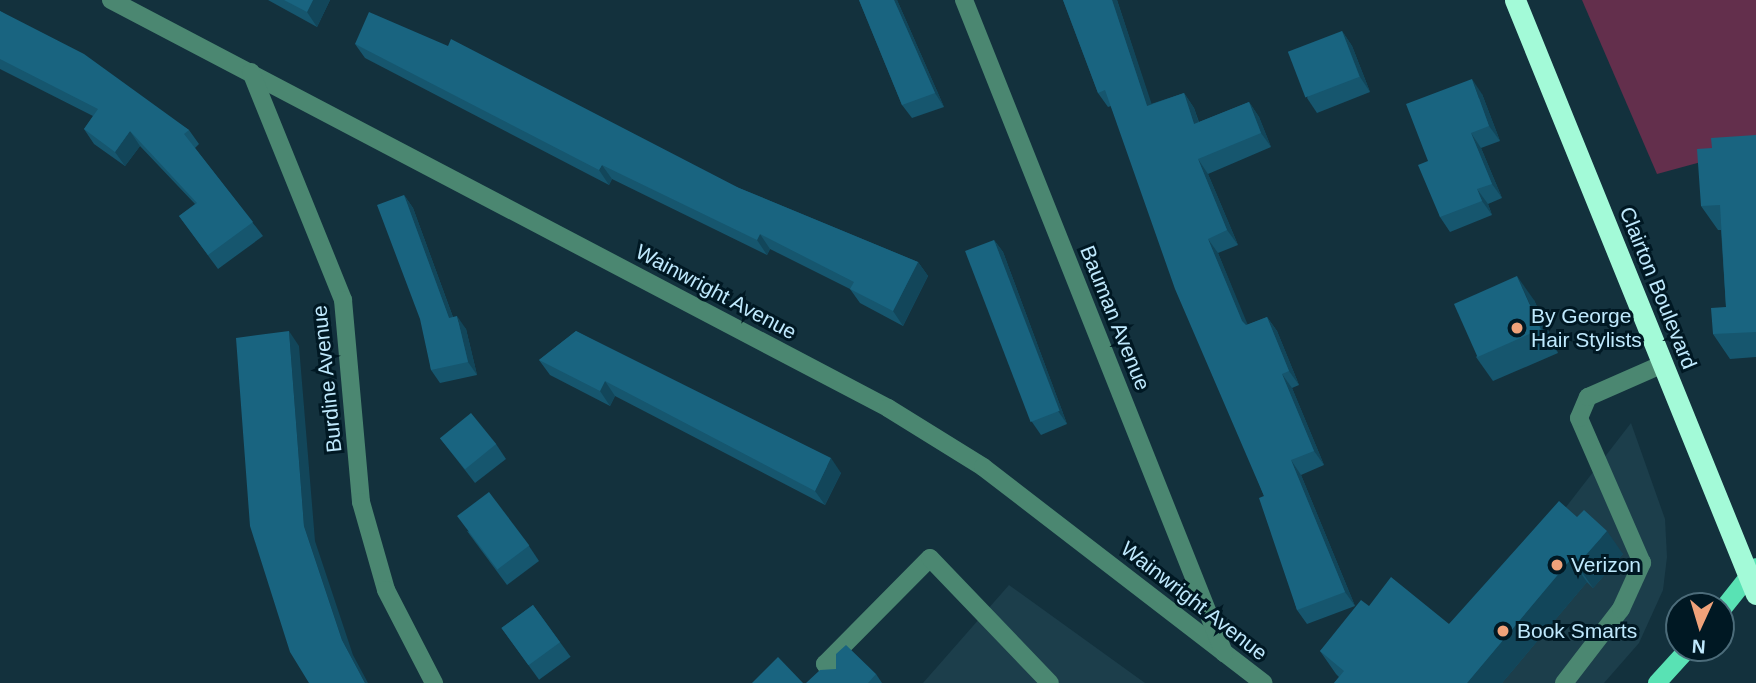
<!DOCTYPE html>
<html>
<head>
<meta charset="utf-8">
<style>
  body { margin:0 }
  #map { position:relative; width:1756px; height:683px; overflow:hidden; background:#13313d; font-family:Helvetica,sans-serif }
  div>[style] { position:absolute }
  .built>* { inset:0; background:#1c3e4b }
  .green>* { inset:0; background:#632f4c }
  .minor>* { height:18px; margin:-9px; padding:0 9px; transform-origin:9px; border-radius:9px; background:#4b8771 }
  .major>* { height:18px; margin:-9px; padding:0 9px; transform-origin:9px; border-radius:9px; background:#59e2b4 }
  .highway>* { height:21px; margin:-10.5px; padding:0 10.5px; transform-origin:10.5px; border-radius:10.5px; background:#a3fad8 }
  .wall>* { inset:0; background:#16566e; transform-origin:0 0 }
  .shaded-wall>* { inset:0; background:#12465a }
  .building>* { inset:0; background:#196480; transform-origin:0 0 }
  .dots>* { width:19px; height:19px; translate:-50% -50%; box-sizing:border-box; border:4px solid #001823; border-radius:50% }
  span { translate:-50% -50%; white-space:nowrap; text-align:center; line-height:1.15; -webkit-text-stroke:6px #001823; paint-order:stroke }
  .street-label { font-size:21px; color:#bfe9fd }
  .poi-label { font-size:21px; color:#bfe9fd }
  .left { translate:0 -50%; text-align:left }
  .north { position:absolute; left:1665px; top:592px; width:70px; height:70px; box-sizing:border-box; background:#001823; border:2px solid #4c6c7a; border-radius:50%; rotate:184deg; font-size:19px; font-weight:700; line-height:28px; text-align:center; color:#bfe9fd }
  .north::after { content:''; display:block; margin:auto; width:24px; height:32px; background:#f0a27a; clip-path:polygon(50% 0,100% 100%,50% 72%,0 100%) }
</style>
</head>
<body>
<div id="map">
  <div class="built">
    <i style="clip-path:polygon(1631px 423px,1665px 519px,1667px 557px,1663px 590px,1639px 643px,1604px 683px,1430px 683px)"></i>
    <i style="clip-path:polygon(1009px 585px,1145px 683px,923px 683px)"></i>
  </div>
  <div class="green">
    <i style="clip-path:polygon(1582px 0,1756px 0,1756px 147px,1657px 174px)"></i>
  </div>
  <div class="minor">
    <i style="left:111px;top:0;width:878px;rotate:27.7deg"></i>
    <i style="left:888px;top:408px;width:112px;rotate:31.8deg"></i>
    <i style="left:983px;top:467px;width:354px;rotate:37.6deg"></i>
    <i style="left:964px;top:0;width:703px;rotate:68.29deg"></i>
    <i style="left:251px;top:72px;width:246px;rotate:68deg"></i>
    <i style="left:343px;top:300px;width:203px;rotate:84.9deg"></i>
    <i style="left:361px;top:502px;width:91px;rotate:74.1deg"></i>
    <i style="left:386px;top:590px;width:105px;rotate:62.7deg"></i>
    <i style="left:842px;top:682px;width:25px;rotate:-133deg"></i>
    <i style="left:825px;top:664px;width:149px;rotate:-45.3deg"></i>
    <i style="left:930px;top:558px;width:173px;rotate:46.2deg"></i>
    <i style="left:1564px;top:683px;width:93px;rotate:-52.4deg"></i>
    <i style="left:1621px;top:609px;width:51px;rotate:-65.5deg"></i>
    <i style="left:1642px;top:563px;width:158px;rotate:-113.5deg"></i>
    <i style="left:1579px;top:418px;width:23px;rotate:-67deg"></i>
    <i style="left:1588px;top:397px;width:82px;rotate:-23.7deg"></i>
  </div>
  <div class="major">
    <i style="left:1721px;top:611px;width:56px;rotate:-51.5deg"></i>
    <i style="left:1657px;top:683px;width:47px;rotate:-47.6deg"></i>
  </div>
  <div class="highway">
    <i style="left:1515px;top:0;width:641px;rotate:67.92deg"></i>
  </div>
  <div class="wall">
    <i style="clip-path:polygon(268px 0,330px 0,317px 27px)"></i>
    <i style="clip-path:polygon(859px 0,897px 0,944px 107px,912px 118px,902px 105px)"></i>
    <i style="clip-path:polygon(1063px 0,1117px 0,1151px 104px,1184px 93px,1194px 108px,1199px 122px,1249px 102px,1259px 117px,1271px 147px,1208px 174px,1238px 245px,1218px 253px,1247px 325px,1267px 317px,1277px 331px,1299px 385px,1292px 388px,1324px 465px,1301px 475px,1355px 606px,1307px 624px,1297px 610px,1264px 496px,1111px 106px,1108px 107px,1098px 93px)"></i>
    <i style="clip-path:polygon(0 11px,189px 130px,199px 144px,195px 148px,263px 236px,218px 269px,179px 216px,195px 204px,140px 146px,125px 166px,94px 144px,84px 129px,93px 116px,0 69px)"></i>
    <i style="clip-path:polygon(1342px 31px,1352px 46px,1370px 92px,1317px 113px,1307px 98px)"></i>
    <i style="clip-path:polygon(355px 44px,739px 188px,918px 262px,928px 276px,903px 326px,860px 303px,850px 289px,770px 249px,767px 255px,612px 179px,609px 185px,365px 58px)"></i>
    <i style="clip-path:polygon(1482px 94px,1500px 141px,1481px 148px,1502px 198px,1488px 204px,1492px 215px,1450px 232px,1440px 217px,1428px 161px)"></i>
    <i style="clip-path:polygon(1756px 135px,1756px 357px,1730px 359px,1713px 334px,1726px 307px,1721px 230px,1718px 230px,1701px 206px,1712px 148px)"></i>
    <i style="clip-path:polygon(404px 195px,413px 208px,453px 317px,466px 329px,477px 375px,440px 383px,431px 370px)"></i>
    <i style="clip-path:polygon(994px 240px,1003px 252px,1067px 424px,1041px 435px,1032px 422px)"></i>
    <i style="clip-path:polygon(1534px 300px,1558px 353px,1493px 381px,1476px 357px)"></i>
    <i style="clip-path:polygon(576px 331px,841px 473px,825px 505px,615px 396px,610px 406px,550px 375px,539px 360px)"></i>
    <i style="clip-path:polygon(440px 438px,496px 444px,506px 459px,475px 483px)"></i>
    <i style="clip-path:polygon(1577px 517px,1623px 554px,1593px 588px,1587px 582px,1502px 683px,1334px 683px,1339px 677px,1336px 674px,1320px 651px,1369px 606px,1449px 624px)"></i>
    <i style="clip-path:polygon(467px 531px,529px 546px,539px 561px,507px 585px)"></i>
    <i style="left:533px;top:605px;width:64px;height:39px;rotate:54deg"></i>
    <i style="clip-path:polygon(876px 674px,882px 683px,806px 683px)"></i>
  </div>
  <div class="shaded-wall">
    <i style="clip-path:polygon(313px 0,330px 0,317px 27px,307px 12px)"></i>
    <i style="clip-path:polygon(894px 0,897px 0,944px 107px,935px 93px)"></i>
    <i style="clip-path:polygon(1112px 0,1117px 0,1157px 120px,1147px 106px)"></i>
    <i style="clip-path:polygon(1342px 31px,1352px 46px,1370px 92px,1360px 77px)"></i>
    <i style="clip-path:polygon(1472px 79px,1482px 94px,1500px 141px,1489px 126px)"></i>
    <i style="clip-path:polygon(1184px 93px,1194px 108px,1204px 139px,1194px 124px)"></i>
    <i style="clip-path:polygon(1249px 102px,1259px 117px,1271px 147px,1261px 133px)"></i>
    <i style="clip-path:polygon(130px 131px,140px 146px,125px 166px,115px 152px)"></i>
    <i style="clip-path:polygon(1471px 133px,1481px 148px,1502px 198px,1492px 184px)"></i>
    <i style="clip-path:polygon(1198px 159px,1208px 174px,1238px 245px,1227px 230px)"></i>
    <i style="clip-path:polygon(602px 165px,612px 179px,609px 185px,599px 170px)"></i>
    <i style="clip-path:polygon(1477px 189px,1488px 204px,1492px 215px,1482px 201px)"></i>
    <i style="clip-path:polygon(404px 195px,413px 208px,458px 331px,449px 318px)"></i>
    <i style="clip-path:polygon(760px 234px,770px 249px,767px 255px,757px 240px)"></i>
    <i style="clip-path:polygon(1208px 239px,1218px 253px,1252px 335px,1242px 321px)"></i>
    <i style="clip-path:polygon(994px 240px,1003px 252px,1067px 424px,1058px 411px)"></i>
    <i style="clip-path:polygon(918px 262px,928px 276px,903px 326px,893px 311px)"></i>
    <i style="clip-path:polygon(1517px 276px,1534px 300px,1558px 353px,1541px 329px)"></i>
    <i style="clip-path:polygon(457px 316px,466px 329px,477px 375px,468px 362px)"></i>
    <i style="clip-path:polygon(1267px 317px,1277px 331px,1299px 385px,1289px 371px)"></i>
    <i style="clip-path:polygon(289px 331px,299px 346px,315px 541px,353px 655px,368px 683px,365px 683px,342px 640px,304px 526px)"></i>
    <i style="clip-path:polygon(1282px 374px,1292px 388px,1324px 465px,1314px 451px)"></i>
    <i style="clip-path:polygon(605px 381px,615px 396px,610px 406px,600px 391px)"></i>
    <i style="clip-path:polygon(831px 458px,841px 473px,825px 505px,815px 491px)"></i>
    <i style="clip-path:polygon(1291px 460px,1301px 475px,1355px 606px,1345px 592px)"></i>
    <i style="clip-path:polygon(1607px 531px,1623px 554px,1593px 588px,1577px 565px)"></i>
    <i style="clip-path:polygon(1571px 559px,1587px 582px,1502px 683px,1467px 683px)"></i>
  </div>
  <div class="building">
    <i style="clip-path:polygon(284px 0,313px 0,307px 12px)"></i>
    <i style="clip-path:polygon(859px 0,894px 0,935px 93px,902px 105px)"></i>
    <i style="clip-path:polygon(1063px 0,1112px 0,1147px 106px,1184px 93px,1194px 124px,1249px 102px,1261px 133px,1198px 159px,1227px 230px,1208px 239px,1242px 321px,1246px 325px,1267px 317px,1289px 371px,1282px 374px,1314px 451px,1291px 460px,1345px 592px,1297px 610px,1259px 498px,1264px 496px,1175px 289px,1105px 90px,1098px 93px)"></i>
    <i style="clip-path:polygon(0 11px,84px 54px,189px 130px,184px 134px,253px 222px,208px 255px,179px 216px,197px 203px,130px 131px,115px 152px,84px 129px,98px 109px,0 59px)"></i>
    <i style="clip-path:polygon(369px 12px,448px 46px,451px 39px,739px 188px,918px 262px,893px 311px,850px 289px,854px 282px,760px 234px,757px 240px,602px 165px,599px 170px,355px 44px)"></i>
    <i style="left:1342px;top:31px;width:49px;height:58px;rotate:69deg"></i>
    <i style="clip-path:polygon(1472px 79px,1489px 126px,1471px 133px,1492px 184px,1477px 189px,1482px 201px,1440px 217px,1418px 165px,1428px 161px,1406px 104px)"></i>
    <i style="clip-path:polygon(1756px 135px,1756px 332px,1713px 334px,1711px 308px,1726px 307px,1720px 205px,1701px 206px,1697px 149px,1712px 148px,1711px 138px)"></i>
    <i style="clip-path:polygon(404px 195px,449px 318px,457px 316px,468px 362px,431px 370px,420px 319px,377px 205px)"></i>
    <i style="left:994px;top:240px;width:183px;height:31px;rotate:69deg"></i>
    <i style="left:1517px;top:276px;width:58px;height:69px;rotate:66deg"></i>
    <i style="clip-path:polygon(289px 331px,304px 526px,342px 640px,365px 683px,309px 683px,290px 652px,250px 526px,236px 338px)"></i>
    <i style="clip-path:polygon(576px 331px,831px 458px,815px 491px,605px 381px,600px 391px,539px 360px)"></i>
    <i style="left:471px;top:413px;width:40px;height:40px;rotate:51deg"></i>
    <i style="left:489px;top:492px;width:67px;height:40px;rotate:53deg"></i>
    <i style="clip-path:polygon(1559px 501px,1577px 517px,1584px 510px,1607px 531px,1577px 565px,1571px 559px,1467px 683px,1334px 683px,1344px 671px,1320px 651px,1361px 600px,1369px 606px,1391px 577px,1449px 624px)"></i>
    <i style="left:533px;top:605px;width:46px;height:39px;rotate:54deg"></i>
    <i style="clip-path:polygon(846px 645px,876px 674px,868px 683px,806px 683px,820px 670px,836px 669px,836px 654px)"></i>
    <i style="clip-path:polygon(778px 657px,803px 683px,752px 683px)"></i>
  </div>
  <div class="dots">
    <i style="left:1517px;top:328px;background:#f0a27a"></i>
    <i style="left:1557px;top:565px;background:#f0a27a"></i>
    <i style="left:1503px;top:631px;background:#f0a27a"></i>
  </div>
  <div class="street-label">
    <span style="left:1658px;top:288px;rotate:68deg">Clairton Boulevard</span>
    <span style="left:716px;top:292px;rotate:28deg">Wainwright Avenue</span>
    <span style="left:1115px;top:318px;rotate:68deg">Bauman Avenue</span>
    <span style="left:327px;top:379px;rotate:-96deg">Burdine Avenue</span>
    <span style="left:1194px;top:601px;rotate:38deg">Wainwright Avenue</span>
  </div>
  <div class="poi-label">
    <span class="left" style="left:1531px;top:328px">By George<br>Hair Stylists</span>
    <span class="left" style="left:1571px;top:565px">Verizon</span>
    <span class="left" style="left:1517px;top:631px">Book Smarts</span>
  </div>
  <div class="north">N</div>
</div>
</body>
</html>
